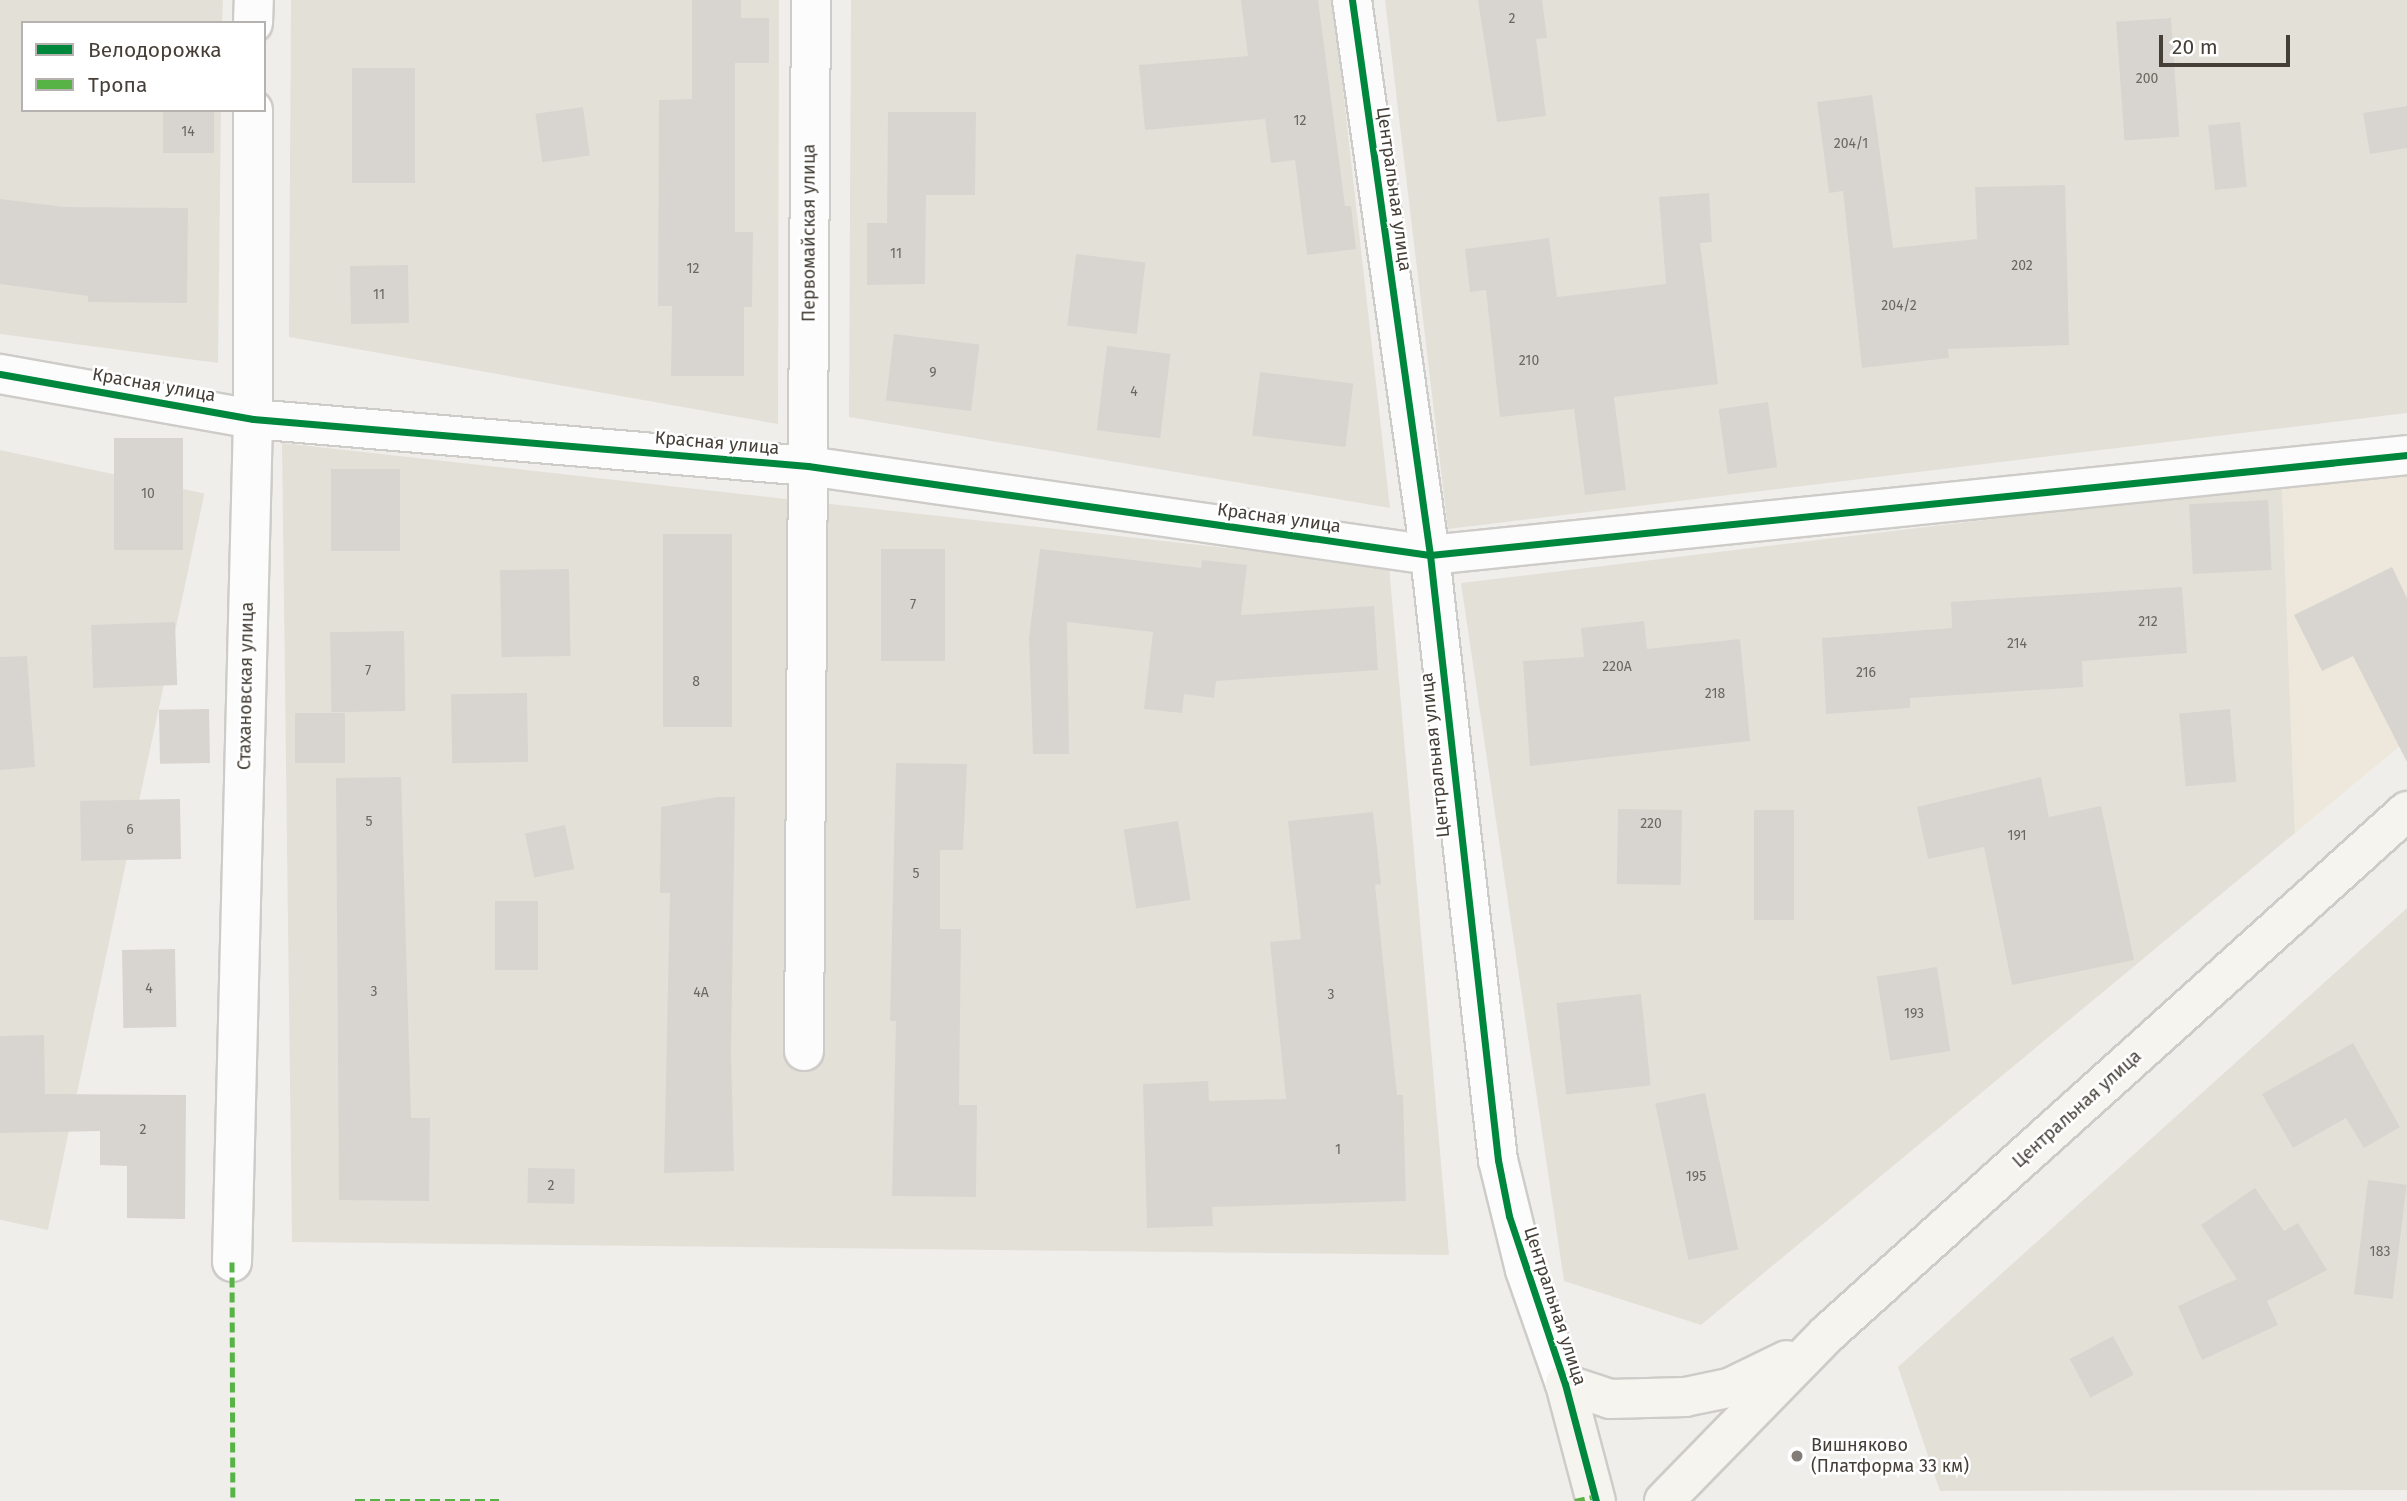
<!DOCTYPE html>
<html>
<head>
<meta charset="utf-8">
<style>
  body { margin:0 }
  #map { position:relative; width:2407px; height:1501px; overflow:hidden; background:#f0eeea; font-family:"Fira Sans",sans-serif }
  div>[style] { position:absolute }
  .residential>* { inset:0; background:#e3e0d8; transform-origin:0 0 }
  .commercial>* { inset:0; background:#eee7db }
  .building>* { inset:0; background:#d8d5d1; transform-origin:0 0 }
  .roads { filter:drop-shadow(2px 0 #ceccc8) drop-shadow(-2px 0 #ceccc8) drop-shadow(0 2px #ceccc8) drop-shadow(0 -2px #ceccc8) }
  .street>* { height:38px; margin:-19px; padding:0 19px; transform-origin:19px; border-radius:19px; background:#fdfcfc }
  .secondary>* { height:38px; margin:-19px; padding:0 19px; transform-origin:19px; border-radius:19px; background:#f6f4ef }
  .quiet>* { height:5px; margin-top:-2.5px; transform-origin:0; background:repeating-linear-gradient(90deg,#57b346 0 10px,transparent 0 15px) }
  .cycleway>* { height:7px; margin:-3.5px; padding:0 3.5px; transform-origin:3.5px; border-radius:3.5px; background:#00873e }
  .dots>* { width:19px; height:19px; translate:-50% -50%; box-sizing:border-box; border:4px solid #fff; border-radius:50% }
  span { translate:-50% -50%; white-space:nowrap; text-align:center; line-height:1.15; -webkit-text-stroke:5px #fff; paint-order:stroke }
  .number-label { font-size:14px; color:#6b665f }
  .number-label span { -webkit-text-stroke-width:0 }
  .street-label { font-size:18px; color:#453f37 }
  .poi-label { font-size:18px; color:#453f37 }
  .left { translate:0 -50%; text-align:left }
  .legend { position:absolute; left:21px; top:21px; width:245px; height:91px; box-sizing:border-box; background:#fff; border:2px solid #b5b2af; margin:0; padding:9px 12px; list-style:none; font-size:21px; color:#453f37 }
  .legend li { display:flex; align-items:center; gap:14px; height:35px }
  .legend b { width:35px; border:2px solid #b5b2af }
  .scale { position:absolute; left:2159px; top:35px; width:131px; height:32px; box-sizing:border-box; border:4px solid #453f37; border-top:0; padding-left:9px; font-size:21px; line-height:24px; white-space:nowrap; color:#453f37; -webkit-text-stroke:5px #fff; paint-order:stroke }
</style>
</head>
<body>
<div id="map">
  <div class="residential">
    <i style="clip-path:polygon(0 0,223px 0,222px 23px,23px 23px,23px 110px,221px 110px,218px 363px,0 334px)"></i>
    <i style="clip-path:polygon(291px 0,779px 0,778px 424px,289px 337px)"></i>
    <i style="clip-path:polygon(851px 0,1333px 0,1390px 508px,849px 417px)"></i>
    <i style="clip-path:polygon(1385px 0,2407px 0,2407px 413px,1448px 529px)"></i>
    <i style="clip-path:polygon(282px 443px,1389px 566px,1449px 1255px,292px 1242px)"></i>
    <i style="left:0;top:450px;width:209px;height:753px;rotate:12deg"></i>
    <i style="clip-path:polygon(2282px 484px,2295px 833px,1701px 1325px,1564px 1281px,1461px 583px)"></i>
    <i style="clip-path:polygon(2407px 908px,2407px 1490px,1940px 1491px,1898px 1367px)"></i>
  </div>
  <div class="commercial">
    <i style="clip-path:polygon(2407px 474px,2407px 740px,2295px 833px,2282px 484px)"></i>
  </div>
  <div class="building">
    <i style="clip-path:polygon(692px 0,741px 0,741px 18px,769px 18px,769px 63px,735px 63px,735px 232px,753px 232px,752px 307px,744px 307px,744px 376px,671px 376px,672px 306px,658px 306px,659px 100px,692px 99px)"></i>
    <i style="clip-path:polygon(1241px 0,1318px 0,1345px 206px,1351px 206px,1356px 249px,1307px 255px,1295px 160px,1271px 163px,1265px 119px,1145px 130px,1139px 65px,1248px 56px)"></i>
    <i style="clip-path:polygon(1478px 0,1542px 0,1547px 38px,1536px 39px,1546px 116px,1497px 122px)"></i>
    <i style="left:2171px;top:18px;width:119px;height:55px;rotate:86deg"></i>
    <i style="left:352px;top:68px;width:63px;height:115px"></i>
    <i style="clip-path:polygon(1872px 95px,1893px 248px,1977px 239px,1975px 187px,2065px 185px,2069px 345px,1948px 349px,1949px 358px,1862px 368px,1843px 191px,1829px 193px,1817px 102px)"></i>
    <i style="clip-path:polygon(2407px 106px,2407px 148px,2370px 154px,2363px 113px)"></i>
    <i style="left:583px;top:107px;width:49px;height:48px;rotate:82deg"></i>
    <i style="left:163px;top:110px;width:51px;height:43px"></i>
    <i style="clip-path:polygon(888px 112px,976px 112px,975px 195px,926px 195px,925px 284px,867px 285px,867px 223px,887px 223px)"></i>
    <i style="left:2240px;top:122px;width:65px;height:32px;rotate:84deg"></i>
    <i style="clip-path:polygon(1709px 193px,1712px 242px,1700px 243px,1718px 384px,1614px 397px,1626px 490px,1585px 495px,1574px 409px,1500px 417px,1486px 290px,1470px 292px,1465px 249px,1549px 238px,1557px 297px,1666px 284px,1659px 197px)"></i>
    <i style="clip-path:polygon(0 199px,64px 207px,188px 208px,187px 303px,88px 302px,88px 296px,0 284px)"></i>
    <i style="left:1076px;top:254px;width:70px;height:72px;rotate:7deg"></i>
    <i style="left:408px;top:265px;width:58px;height:58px;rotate:89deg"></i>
    <i style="left:894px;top:334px;width:86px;height:67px;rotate:7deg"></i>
    <i style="left:1107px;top:346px;width:64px;height:85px;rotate:7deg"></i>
    <i style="left:1260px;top:372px;width:94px;height:64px;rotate:7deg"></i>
    <i style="left:1768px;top:402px;width:66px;height:50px;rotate:82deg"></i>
    <i style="left:114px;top:438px;width:69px;height:112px"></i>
    <i style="left:331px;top:469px;width:69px;height:82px"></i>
    <i style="left:2268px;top:500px;width:70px;height:79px;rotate:87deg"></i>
    <i style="left:663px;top:534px;width:69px;height:193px"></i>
    <i style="left:881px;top:549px;width:64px;height:112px"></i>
    <i style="clip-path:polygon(1040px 549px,1201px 568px,1202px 560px,1247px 565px,1241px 615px,1374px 606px,1378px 670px,1216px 681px,1214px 698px,1184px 694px,1182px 713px,1144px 709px,1153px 632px,1067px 622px,1069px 754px,1033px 754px,1029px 638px)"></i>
    <i style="clip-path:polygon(2392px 567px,2407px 598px,2407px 762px,2353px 656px,2322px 671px,2294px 615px)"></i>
    <i style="left:569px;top:569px;width:87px;height:69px;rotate:89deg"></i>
    <i style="clip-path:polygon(2182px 587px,2187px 653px,2082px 661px,2083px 687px,1910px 698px,1910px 708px,1826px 714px,1822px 638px,1952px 628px,1951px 602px)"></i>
    <i style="clip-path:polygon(1644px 621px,1647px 649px,1740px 639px,1750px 741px,1530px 766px,1523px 661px,1584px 657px,1581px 628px)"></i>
    <i style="left:175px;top:622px;width:63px;height:84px;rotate:88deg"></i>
    <i style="left:404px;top:631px;width:80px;height:74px;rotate:89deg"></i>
    <i style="clip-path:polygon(27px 656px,35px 767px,0 770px,0 657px)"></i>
    <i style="left:527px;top:693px;width:69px;height:76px;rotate:89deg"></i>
    <i style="left:209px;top:709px;width:54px;height:50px;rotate:89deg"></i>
    <i style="left:2230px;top:709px;width:73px;height:51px;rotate:85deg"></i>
    <i style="left:345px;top:713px;width:50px;height:50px;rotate:90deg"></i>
    <i style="clip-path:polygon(896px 763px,967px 764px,963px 850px,940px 850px,940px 929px,961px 929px,959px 1105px,977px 1105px,976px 1197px,892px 1196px,896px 1021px,890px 1021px)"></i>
    <i style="clip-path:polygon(401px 777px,411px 1118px,430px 1118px,429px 1201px,339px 1200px,336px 778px)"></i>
    <i style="clip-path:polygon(2041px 777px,2049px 817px,2101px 806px,2134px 960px,2012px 985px,1984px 847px,1928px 859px,1917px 807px)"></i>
    <i style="clip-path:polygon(717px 797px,735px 797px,731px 1052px,734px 1171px,664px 1173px,670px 893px,660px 893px,661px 807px)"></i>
    <i style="left:180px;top:799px;width:60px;height:100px;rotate:89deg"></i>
    <i style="left:1618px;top:809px;width:64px;height:75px;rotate:1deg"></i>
    <i style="left:1754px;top:810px;width:40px;height:110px"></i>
    <i style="clip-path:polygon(1373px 812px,1381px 884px,1375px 885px,1397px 1095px,1403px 1095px,1406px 1201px,1212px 1207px,1213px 1226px,1147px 1228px,1143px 1084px,1208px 1081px,1209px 1101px,1286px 1099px,1270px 942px,1301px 939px,1288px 821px)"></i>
    <i style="left:1178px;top:821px;width:80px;height:55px;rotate:81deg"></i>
    <i style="left:565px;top:825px;width:45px;height:41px;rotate:78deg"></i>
    <i style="left:495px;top:901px;width:43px;height:69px"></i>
    <i style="left:175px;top:949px;width:78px;height:53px;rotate:89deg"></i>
    <i style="left:1937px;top:967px;width:85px;height:61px;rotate:81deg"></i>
    <i style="left:1641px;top:994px;width:92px;height:85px;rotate:84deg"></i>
    <i style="clip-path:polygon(44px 1035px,45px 1094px,186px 1095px,185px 1219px,127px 1218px,127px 1166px,100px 1165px,100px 1131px,0 1133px,0 1036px)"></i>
    <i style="clip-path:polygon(2353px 1043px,2400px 1127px,2364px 1148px,2346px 1118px,2293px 1148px,2262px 1094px)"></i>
    <i style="left:1705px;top:1093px;width:160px;height:51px;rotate:78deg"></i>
    <i style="left:528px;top:1168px;width:47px;height:35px;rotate:1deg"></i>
    <i style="left:2368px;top:1180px;width:39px;height:115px;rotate:7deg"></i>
    <i style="clip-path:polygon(2255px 1188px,2284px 1231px,2298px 1223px,2327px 1270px,2267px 1301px,2278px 1325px,2202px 1360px,2178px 1306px,2237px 1279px,2201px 1225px)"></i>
    <i style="left:2113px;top:1336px;width:44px;height:49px;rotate:62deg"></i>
  </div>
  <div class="roads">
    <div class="street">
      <i style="left:1352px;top:0;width:560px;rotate:82deg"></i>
      <i style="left:1430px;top:555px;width:609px;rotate:83.59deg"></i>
      <i style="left:1498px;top:1160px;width:113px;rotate:76.2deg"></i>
      <i style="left:1525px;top:1270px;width:121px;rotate:70.7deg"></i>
      <i style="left:253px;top:23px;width:23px;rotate:-88deg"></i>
      <i style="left:0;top:374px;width:257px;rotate:10.1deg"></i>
      <i style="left:253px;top:419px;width:557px;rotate:4.84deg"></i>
      <i style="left:808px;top:466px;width:628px;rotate:8.14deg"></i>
      <i style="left:1430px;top:555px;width:982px;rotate:-5.84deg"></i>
      <i style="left:804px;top:1051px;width:1051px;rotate:-89.62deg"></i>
      <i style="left:232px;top:1262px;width:843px;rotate:-88.57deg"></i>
      <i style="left:253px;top:419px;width:309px;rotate:-90deg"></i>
    </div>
    <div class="secondary">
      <i style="left:1565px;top:1384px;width:47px;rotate:18.4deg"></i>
      <i style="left:1610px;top:1399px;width:75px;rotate:-1.5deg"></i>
      <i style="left:1685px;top:1397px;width:45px;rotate:-11.6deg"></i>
      <i style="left:1729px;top:1388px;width:64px;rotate:-25.8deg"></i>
      <i style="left:1565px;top:1384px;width:121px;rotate:75.2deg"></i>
      <i style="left:1664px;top:1501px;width:233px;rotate:-45.7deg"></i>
      <i style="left:1827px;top:1334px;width:781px;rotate:-42.04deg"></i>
    </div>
  </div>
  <div class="quiet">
    <i style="left:232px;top:1262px;width:239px;rotate:89.8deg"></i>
    <i style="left:355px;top:1501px;width:144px"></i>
    <i style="left:1575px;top:1501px;width:17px;rotate:-13deg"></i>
  </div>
  <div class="cycleway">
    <i style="left:1352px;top:0;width:560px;rotate:82deg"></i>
    <i style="left:1430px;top:555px;width:609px;rotate:83.59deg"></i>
    <i style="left:1498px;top:1160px;width:57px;rotate:78.9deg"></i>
    <i style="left:1509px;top:1216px;width:177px;rotate:71.6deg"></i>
    <i style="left:1565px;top:1384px;width:121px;rotate:75.2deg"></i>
    <i style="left:0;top:374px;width:257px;rotate:10.1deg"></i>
    <i style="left:253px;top:419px;width:557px;rotate:4.84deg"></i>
    <i style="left:808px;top:466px;width:628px;rotate:8.14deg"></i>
    <i style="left:1430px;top:555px;width:982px;rotate:-5.84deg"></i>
  </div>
  <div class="dots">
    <i style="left:1797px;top:1456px;background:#817c76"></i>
  </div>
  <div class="number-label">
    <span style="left:1512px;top:19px">2</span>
    <span style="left:2147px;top:79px">200</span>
    <span style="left:1300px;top:121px">12</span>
    <span style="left:188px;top:132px">14</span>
    <span style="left:1851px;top:144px">204/1</span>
    <span style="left:896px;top:254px">11</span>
    <span style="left:2022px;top:266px">202</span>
    <span style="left:693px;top:269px">12</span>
    <span style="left:379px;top:295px">11</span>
    <span style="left:1899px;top:306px">204/2</span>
    <span style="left:1529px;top:361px">210</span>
    <span style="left:933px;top:373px">9</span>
    <span style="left:1134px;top:392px">4</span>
    <span style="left:148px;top:494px">10</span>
    <span style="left:913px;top:605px">7</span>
    <span style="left:2148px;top:622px">212</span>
    <span style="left:2017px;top:644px">214</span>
    <span style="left:1617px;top:667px">220А</span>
    <span style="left:368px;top:671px">7</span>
    <span style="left:1866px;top:673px">216</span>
    <span style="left:696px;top:682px">8</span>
    <span style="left:1715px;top:694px">218</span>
    <span style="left:369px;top:822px">5</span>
    <span style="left:1651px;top:824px">220</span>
    <span style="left:130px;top:830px">6</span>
    <span style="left:2017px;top:836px">191</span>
    <span style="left:916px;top:874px">5</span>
    <span style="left:149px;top:989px">4</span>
    <span style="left:374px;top:992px">3</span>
    <span style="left:701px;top:993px">4А</span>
    <span style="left:1331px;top:995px">3</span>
    <span style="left:1914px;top:1014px">193</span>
    <span style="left:143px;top:1130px">2</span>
    <span style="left:1338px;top:1150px">1</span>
    <span style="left:1696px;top:1177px">195</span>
    <span style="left:551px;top:1186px">2</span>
    <span style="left:2380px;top:1252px">183</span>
  </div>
  <div class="street-label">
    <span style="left:1394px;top:189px;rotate:82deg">Центральная улица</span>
    <span style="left:809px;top:233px;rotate:-90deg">Первомайская улица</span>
    <span style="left:154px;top:385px;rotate:10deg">Красная улица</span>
    <span style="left:717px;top:443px;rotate:5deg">Красная улица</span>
    <span style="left:1279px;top:518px;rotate:8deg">Красная улица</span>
    <span style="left:246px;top:686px;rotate:-89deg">Стахановская улица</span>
    <span style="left:1435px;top:755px;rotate:-96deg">Центральная улица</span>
    <span style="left:2077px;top:1109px;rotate:-42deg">Центральная улица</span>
    <span style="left:1555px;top:1306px;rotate:72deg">Центральная улица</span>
  </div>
  <div class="poi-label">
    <span class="left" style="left:1811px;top:1456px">Вишняково<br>(Платформа 33 км)</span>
  </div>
  <ul class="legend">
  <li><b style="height:9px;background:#00873e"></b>Велодорожка</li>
  <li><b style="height:9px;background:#57b346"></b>Тропа</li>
  </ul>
  <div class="scale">20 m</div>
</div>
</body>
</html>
